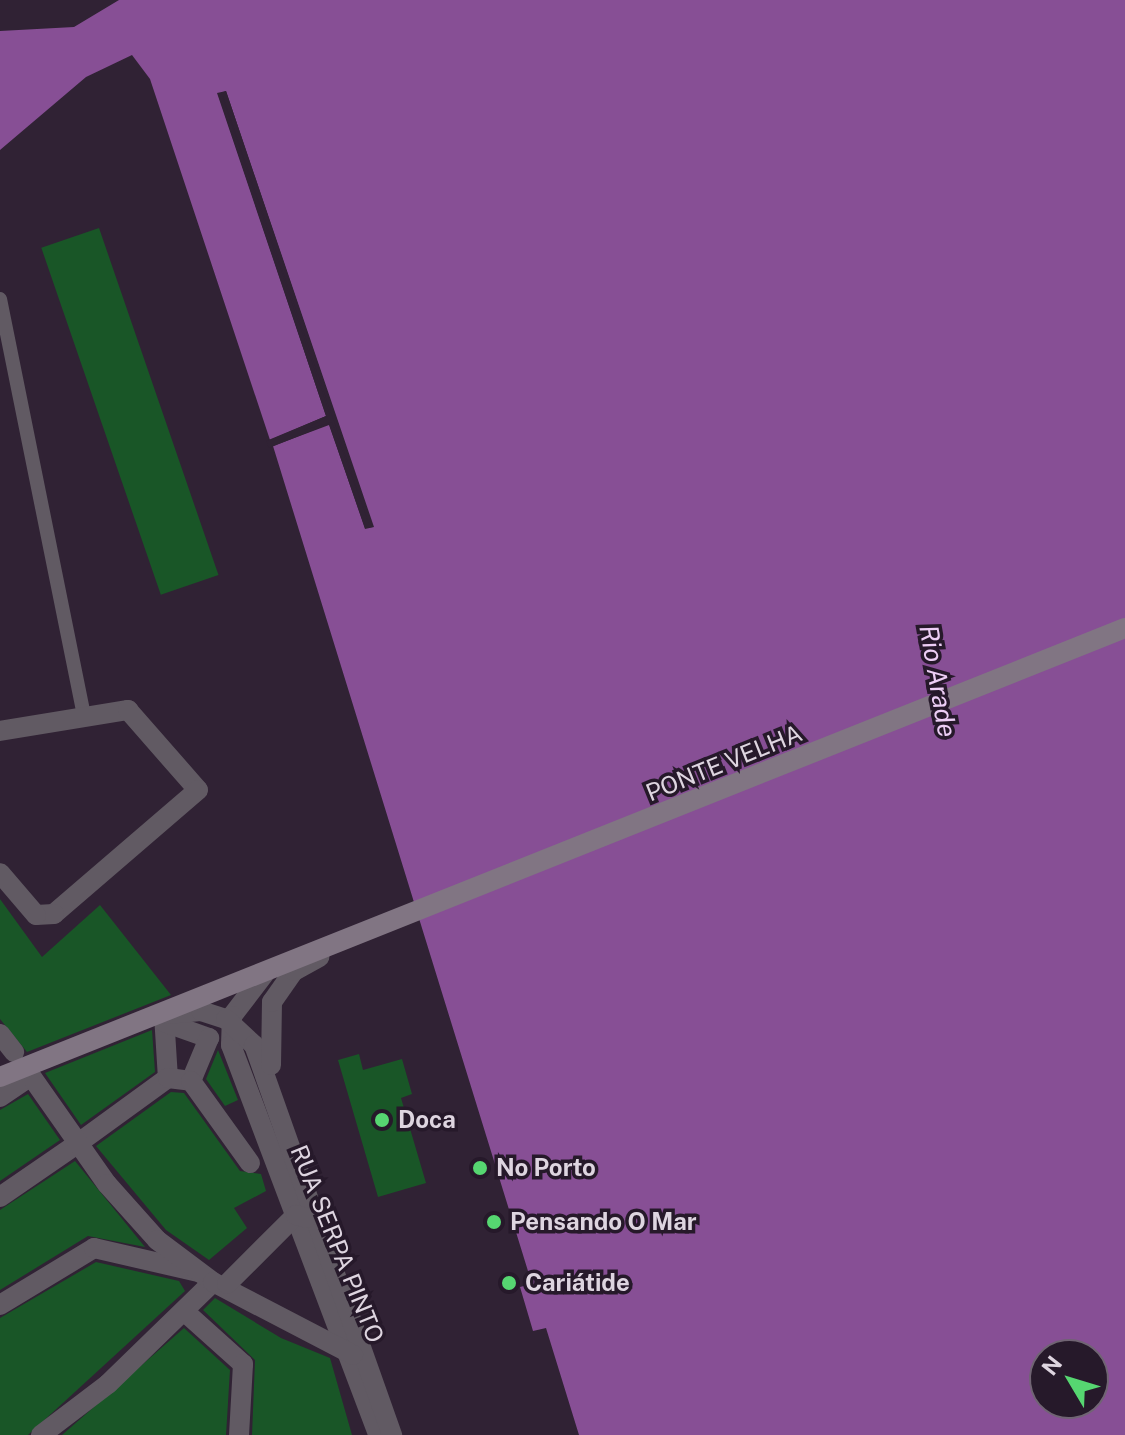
<!DOCTYPE html>
<html>
<head>
<meta charset="utf-8">
<style>
  body { margin:0 }
  #map { position:relative; width:1125px; height:1435px; overflow:hidden; background:#302234; font-family:"Public Sans",sans-serif }
  div>[style] { position:absolute }
  .water>* { inset:0; background:#874f95 }
  .pier>* { inset:0; background:#302234 }
  .building>* { inset:0; background:#195627; transform-origin:0 0 }
  .service>* { height:14px; margin:-7px; padding:0 7px; transform-origin:7px; border-radius:7px; background:#615a63 }
  .pedestrian>* { height:20px; margin:-10px; padding:0 10px; transform-origin:10px; border-radius:10px; background:#615a63 }
  .minor>* { height:20px; margin:-10px; padding:0 10px; transform-origin:10px; border-radius:10px; background:#615a63 }
  .tertiary>* { height:20px; margin:-10px; padding:0 10px; transform-origin:10px; border-radius:10px; background:#615a63 }
  .secondary>* { height:20px; margin:-10px; padding:0 10px; transform-origin:10px; border-radius:10px; background:#817583 }
  .dots>* { width:22px; height:22px; translate:-50% -50%; box-sizing:border-box; border:4px solid #26192a; border-radius:50% }
  span { translate:-50% -50%; white-space:nowrap; text-align:center; line-height:1.15; -webkit-text-stroke:7px #26192a; paint-order:stroke }
  .street-label { font-size:24px; color:#ded5e0 }
  .poi-label { font-size:24px; color:#ded5e0; font-weight:700 }
  .left { translate:0 -50%; text-align:left }
  .water-label { font-size:26px; color:#edcef5; font-style:italic }
  .north { position:absolute; left:1029px; top:1339px; width:80px; height:80px; box-sizing:border-box; background:#26192a; border:2px solid #706473; border-radius:50%; rotate:308deg; font-size:22px; font-weight:700; line-height:32px; text-align:center; color:#ded5e0 }
  .north::after { content:''; display:block; margin:auto; width:28px; height:36px; background:#56d671; clip-path:polygon(50% 0,100% 100%,50% 72%,0 100%) }
</style>
</head>
<body>
<div id="map">
  <div class="water">
    <i style="clip-path:polygon(evenodd,119px 0,1125px 0,1125px 1435px,579px 1435px,546px 1328px,533px 1331px,520px 1287px,532px 1284px,273px 446px,329px 425px,365px 528px,373px 527px,226px 91px,218px 94px,326px 416px,270px 440px,150px 79px,132px 55px,86px 77px,0 150px,0 31px,74px 27px,119px 0,1045px 1355px,1093px 1355px,1093px 1403px,1045px 1403px,1045px 1355px)"></i>
  </div>
  <div class="pier">
    <i style="clip-path:polygon(evenodd,226px 91px,374px 527px,365px 529px,329px 424px,269px 448px,266px 441px,326px 416px,217px 93px,226px 91px,222px 96px,223px 96px,369px 524px,332px 422px,304px 430px,330px 415px,222px 96px)"></i>
  </div>
  <div class="building">
    <i style="left:99px;top:228px;width:367px;height:61px;rotate:71deg"></i>
    <i style="clip-path:polygon(0 899px,42px 957px,100px 905px,171px 995px,27px 1052px,0 1019px)"></i>
    <i style="clip-path:polygon(152px 1030px,155px 1072px,81px 1125px,45px 1073px)"></i>
    <i style="clip-path:polygon(218px 1050px,238px 1100px,225px 1106px,206px 1079px)"></i>
    <i style="clip-path:polygon(359px 1054px,363px 1070px,402px 1059px,412px 1094px,401px 1098px,426px 1183px,378px 1197px,338px 1060px)"></i>
    <i style="clip-path:polygon(171px 1092px,184px 1093px,240px 1171px,261px 1174px,266px 1191px,234px 1208px,247px 1228px,209px 1260px,166px 1230px,96px 1146px)"></i>
    <i style="clip-path:polygon(28px 1094px,60px 1140px,0 1181px,0 1110px)"></i>
    <i style="clip-path:polygon(75px 1161px,145px 1247px,88px 1236px,0 1290px,0 1210px)"></i>
    <i style="clip-path:polygon(96px 1262px,179px 1281px,185px 1291px,28px 1435px,0 1435px,0 1318px)"></i>
    <i style="clip-path:polygon(215px 1298px,281px 1338px,330px 1358px,352px 1435px,252px 1435px,255px 1360px,203px 1310px)"></i>
    <i style="clip-path:polygon(184px 1328px,230px 1370px,226px 1435px,62px 1435px)"></i>
  </div>
  <div class="service">
    <i style="left:0;top:299px;width:423px;rotate:78.6deg"></i>
  </div>
  <div class="pedestrian">
    <i style="left:164px;top:1015px;width:63px;rotate:86.4deg"></i>
    <i style="left:164px;top:1022px;width:48px;rotate:19.6deg"></i>
    <i style="left:209px;top:1038px;width:47px;rotate:112.7deg"></i>
    <i style="left:77px;top:1144px;width:112px;rotate:-36deg"></i>
    <i style="left:168px;top:1078px;width:23px;rotate:7deg"></i>
    <i style="left:191px;top:1081px;width:101px;rotate:54.3deg"></i>
  </div>
  <div class="minor">
    <i style="left:0;top:731px;width:130px;rotate:-9.3deg"></i>
    <i style="left:128px;top:710px;width:106px;rotate:48.8deg"></i>
    <i style="left:198px;top:790px;width:190px;rotate:139.3deg"></i>
    <i style="left:54px;top:914px;width:18px;rotate:177deg"></i>
    <i style="left:36px;top:915px;width:55px;rotate:-130.6deg"></i>
    <i style="left:0;top:1097px;width:37px;rotate:-34deg"></i>
    <i style="left:0;top:1197px;width:93px;rotate:-34.5deg"></i>
    <i style="left:0;top:1305px;width:110px;rotate:-31.2deg"></i>
    <i style="left:94px;top:1248px;width:107px;rotate:13deg"></i>
    <i style="left:185px;top:1312px;width:78px;rotate:41.9deg"></i>
    <i style="left:243px;top:1364px;width:71px;rotate:93.2deg"></i>
    <i style="left:41px;top:1435px;width:84px;rotate:-37.3deg"></i>
    <i style="left:108px;top:1384px;width:146px;rotate:-44.2deg"></i>
  </div>
  <div class="tertiary">
    <i style="left:265px;top:973px;width:54px;rotate:127.5deg"></i>
    <i style="left:232px;top:1016px;width:29px;rotate:92deg"></i>
    <i style="left:231px;top:1045px;width:417px;rotate:69.3deg"></i>
    <i style="left:167px;top:1014px;width:34px;rotate:-5deg"></i>
    <i style="left:201px;top:1011px;width:26px;rotate:18deg"></i>
    <i style="left:226px;top:1019px;width:38px;rotate:43deg"></i>
    <i style="left:254px;top:1045px;width:414px;rotate:70.5deg"></i>
    <i style="left:0;top:1034px;width:23px;rotate:52deg"></i>
    <i style="left:271px;top:1065px;width:63px;rotate:-89.1deg"></i>
    <i style="left:272px;top:1002px;width:38px;rotate:-55deg"></i>
    <i style="left:294px;top:971px;width:29px;rotate:-29deg"></i>
    <i style="left:31px;top:1076px;width:132px;rotate:54.9deg"></i>
    <i style="left:107px;top:1184px;width:75px;rotate:48.2deg"></i>
    <i style="left:157px;top:1240px;width:70px;rotate:36.9deg"></i>
    <i style="left:213px;top:1282px;width:158px;rotate:27.5deg"></i>
    <i style="left:227px;top:1284px;width:98px;rotate:-45deg"></i>
    <i style="left:296px;top:1215px;width:11px;rotate:15deg"></i>
  </div>
  <div class="secondary">
    <i style="left:0;top:1077px;width:1211px;rotate:-21.76deg"></i>
  </div>
  <div class="dots">
    <i style="left:382px;top:1120px;background:#56d671"></i>
    <i style="left:480px;top:1168px;background:#56d671"></i>
    <i style="left:494px;top:1222px;background:#56d671"></i>
    <i style="left:509px;top:1283px;background:#56d671"></i>
  </div>
  <div class="street-label">
    <span style="left:724px;top:763px;rotate:-22deg">PONTE VELHA</span>
    <span style="left:337px;top:1244px;rotate:68deg">RUA SERPA PINTO</span>
  </div>
  <div class="poi-label">
    <span class="left" style="left:398px;top:1120px">Doca</span>
    <span class="left" style="left:496px;top:1168px">No Porto</span>
    <span class="left" style="left:510px;top:1222px">Pensando O Mar</span>
    <span class="left" style="left:525px;top:1283px">Cariátide</span>
  </div>
  <div class="water-label">
    <span style="left:938px;top:681px;rotate:80deg">Rio Arade</span>
  </div>
  <div class="north">N</div>
</div>
</body>
</html>
